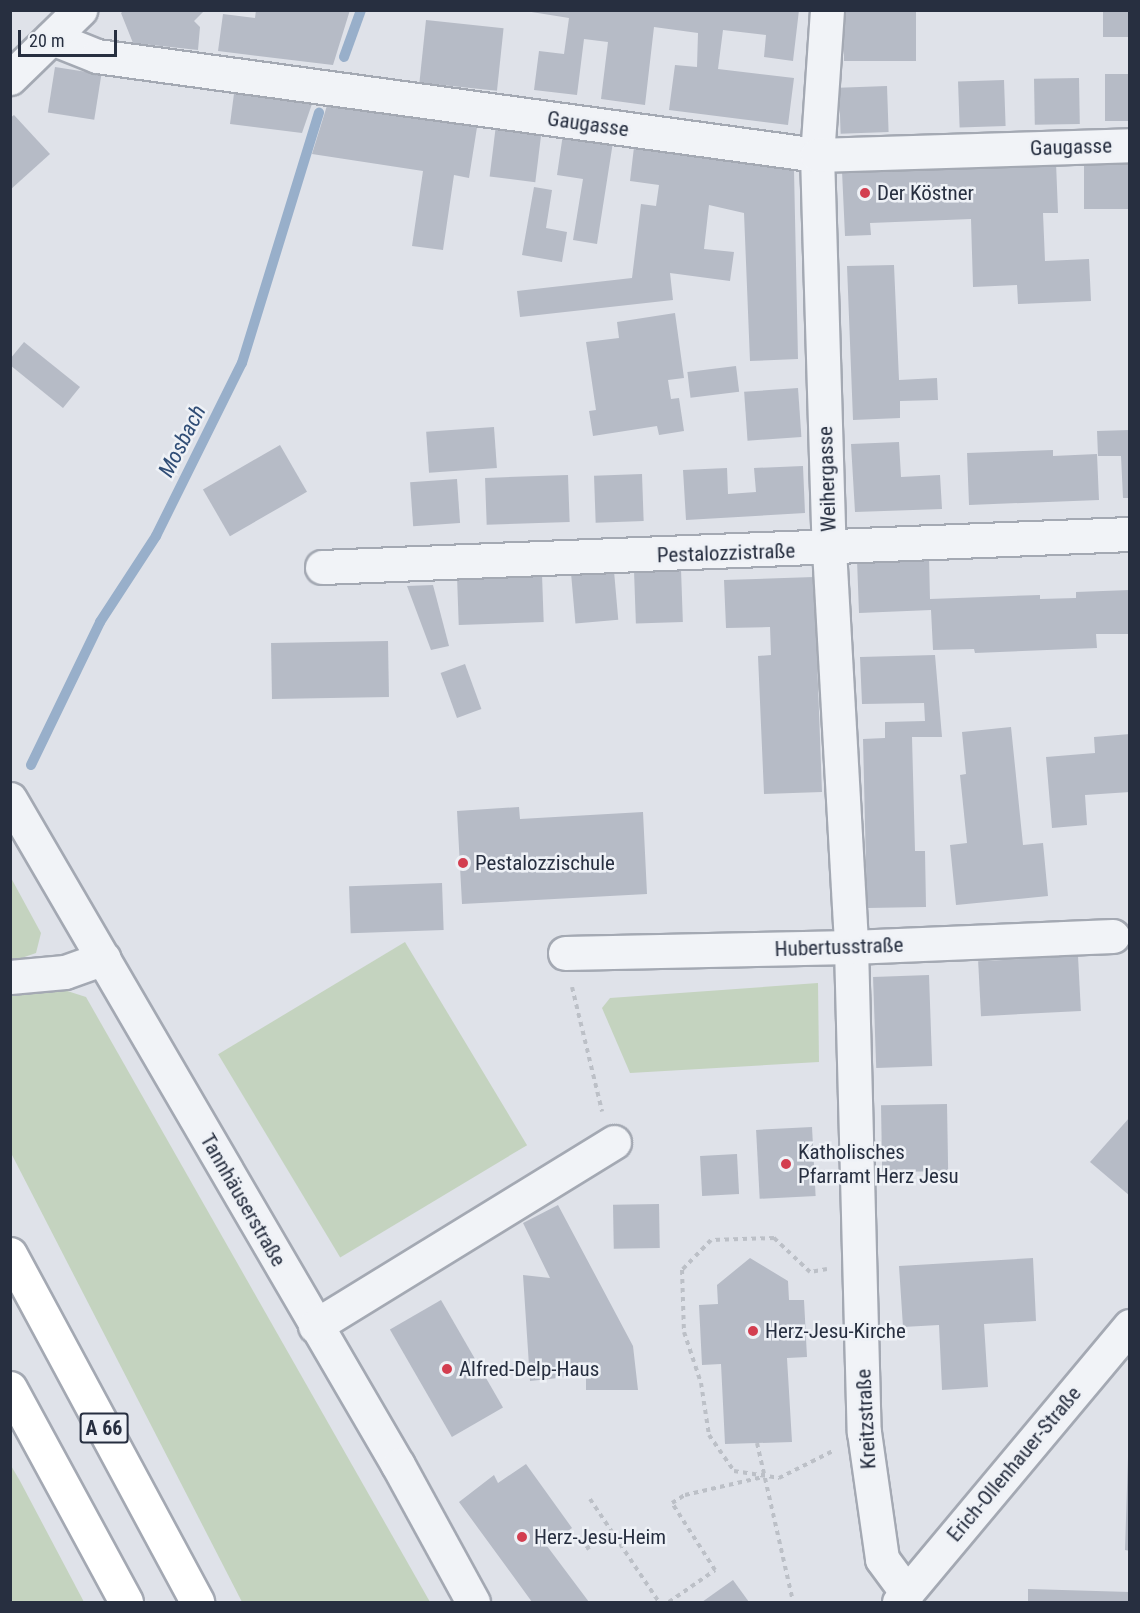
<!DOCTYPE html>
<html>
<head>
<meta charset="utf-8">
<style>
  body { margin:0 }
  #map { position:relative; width:1140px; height:1613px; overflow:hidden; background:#dfe2e9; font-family:"Roboto Condensed",sans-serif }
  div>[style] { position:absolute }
  .green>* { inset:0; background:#c4d3bf; transform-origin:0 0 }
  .stream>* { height:10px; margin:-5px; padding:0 5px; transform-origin:5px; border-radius:5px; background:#98afca }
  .building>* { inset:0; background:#b6bbc6; transform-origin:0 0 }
  .path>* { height:4px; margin-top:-2px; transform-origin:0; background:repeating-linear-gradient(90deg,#bcc0c7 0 4.5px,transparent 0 9px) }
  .roads { filter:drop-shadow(2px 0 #a4a9b3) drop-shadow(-2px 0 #a4a9b3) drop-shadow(0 2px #a4a9b3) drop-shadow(0 -2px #a4a9b3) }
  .minor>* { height:33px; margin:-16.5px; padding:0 16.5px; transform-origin:16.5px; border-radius:16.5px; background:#f1f3f7 }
  .highway>* { height:33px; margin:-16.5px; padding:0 16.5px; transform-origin:16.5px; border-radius:16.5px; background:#fff }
  .dots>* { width:16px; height:16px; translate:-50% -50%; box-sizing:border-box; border:3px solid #eef1f6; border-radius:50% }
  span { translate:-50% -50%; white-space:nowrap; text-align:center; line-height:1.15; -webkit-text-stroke:5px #eef1f6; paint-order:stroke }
  .shield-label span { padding:2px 4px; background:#eef1f6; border:2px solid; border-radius:4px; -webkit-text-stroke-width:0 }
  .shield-label { font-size:20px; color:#272f40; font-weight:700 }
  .street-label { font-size:21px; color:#272f40 }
  .poi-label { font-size:21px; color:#272f40 }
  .left { translate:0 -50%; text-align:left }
  .water-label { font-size:22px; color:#304d76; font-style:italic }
  .frame { position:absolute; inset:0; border:12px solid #272f40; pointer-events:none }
  .scale { position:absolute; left:18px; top:30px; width:99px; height:27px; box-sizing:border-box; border:3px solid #272f40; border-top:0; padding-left:8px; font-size:18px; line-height:21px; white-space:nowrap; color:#272f40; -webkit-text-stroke:4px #eef1f6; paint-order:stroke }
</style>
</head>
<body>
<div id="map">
  <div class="green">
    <i style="clip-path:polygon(10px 876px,41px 933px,36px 953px,10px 962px)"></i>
    <i style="left:405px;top:942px;width:237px;height:218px;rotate:59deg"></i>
    <i style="clip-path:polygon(818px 983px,819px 1062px,630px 1073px,602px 1008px,610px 998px)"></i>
    <i style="clip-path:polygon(61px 989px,86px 997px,430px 1602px,242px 1602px,11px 1153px,11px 991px)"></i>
    <i style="clip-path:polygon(10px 1464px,20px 1481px,84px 1602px,11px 1602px)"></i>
  </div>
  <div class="stream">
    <i style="left:344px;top:57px;width:50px;rotate:-70.1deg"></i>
    <i style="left:31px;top:765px;width:159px;rotate:-64.2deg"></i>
    <i style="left:100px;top:622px;width:103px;rotate:-56.9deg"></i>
    <i style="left:156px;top:536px;width:193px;rotate:-63.6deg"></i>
    <i style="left:242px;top:363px;width:262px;rotate:-72.9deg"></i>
  </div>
  <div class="building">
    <i style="clip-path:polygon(124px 10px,205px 10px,194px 21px,200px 27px,198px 50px,133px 43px,121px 13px)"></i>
    <i style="clip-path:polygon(256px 10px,350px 10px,333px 65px,218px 51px,223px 14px,255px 18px)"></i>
    <i style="clip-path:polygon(519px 10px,799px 10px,793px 61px,764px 57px,766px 35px,723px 30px,718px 69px,794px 78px,788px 125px,669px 110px,675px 65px,697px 67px,698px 33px,654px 27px,645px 105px,601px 99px,608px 42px,584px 39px,577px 95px,534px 90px,539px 51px,564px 54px,569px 18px)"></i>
    <i style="left:844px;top:10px;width:72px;height:51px"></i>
    <i style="left:1103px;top:10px;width:27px;height:27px"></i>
    <i style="left:426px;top:20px;width:78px;height:63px;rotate:6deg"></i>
    <i style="left:55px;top:67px;width:47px;height:46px;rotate:9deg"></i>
    <i style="left:1130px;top:74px;width:47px;height:25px;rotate:90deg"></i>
    <i style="left:1079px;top:78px;width:46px;height:45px;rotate:89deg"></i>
    <i style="left:1004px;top:80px;width:46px;height:46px;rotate:88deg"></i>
    <i style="clip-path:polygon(235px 86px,314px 98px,302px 133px,230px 124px)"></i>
    <i style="left:887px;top:86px;width:46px;height:48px;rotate:88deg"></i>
    <i style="clip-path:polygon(329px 99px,478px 121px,469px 178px,454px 175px,443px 250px,412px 246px,423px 171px,312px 154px)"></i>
    <i style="clip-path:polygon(14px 115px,50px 154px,10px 190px,10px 118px)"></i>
    <i style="left:496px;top:125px;width:46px;height:52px;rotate:7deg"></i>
    <i style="clip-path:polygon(563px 134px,613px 142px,597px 244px,573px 240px,583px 179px,557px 175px)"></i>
    <i style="clip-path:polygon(634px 147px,794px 170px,798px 359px,750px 361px,744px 213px,709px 205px,704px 249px,734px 252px,730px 281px,670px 273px,673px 300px,520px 317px,517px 291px,632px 278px,641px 204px,656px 206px,659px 185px,630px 181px)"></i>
    <i style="clip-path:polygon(1056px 162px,1058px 213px,1043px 213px,1045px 261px,1089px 259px,1091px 301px,1018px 304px,1017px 285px,973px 287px,971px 219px,870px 223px,871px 235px,845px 236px,842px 171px)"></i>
    <i style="left:1130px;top:162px;width:47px;height:46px;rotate:90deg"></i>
    <i style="clip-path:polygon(534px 187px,552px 190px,546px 228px,567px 232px,562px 262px,522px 255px)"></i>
    <i style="clip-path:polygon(894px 265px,899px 380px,937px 378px,938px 400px,900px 401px,900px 418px,853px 420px,847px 266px)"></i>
    <i style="clip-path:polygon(675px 313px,684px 378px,668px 380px,671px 399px,679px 398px,684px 431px,659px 435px,657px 426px,593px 436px,589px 411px,596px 410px,586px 342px,619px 338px,617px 322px)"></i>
    <i style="clip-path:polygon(24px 342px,80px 387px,63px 408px,10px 365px,10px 359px)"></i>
    <i style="left:736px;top:366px;width:26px;height:49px;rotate:83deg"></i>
    <i style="left:798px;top:388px;width:49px;height:54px;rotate:86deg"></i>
    <i style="left:494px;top:427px;width:41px;height:68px;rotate:86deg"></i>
    <i style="clip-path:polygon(1130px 430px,1130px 498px,1123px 498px,1121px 456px,1098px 456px,1097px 431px)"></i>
    <i style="clip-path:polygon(899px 442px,901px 477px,940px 475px,942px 509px,855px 512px,851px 444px)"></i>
    <i style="left:280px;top:445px;width:54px;height:89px;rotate:60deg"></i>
    <i style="clip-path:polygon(1053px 450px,1053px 456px,1097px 454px,1099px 500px,969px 505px,967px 453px)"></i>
    <i style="clip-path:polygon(803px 466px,805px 513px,686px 520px,683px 470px,727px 468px,728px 494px,756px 492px,754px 468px)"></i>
    <i style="left:642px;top:474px;width:47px;height:48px;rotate:88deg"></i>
    <i style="left:568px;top:475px;width:47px;height:83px;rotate:88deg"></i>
    <i style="left:457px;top:479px;width:44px;height:47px;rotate:86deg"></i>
    <i style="clip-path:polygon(929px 557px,930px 599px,1040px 595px,1040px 599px,1076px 598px,1076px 592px,1130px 590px,1130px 634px,1096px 634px,1097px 648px,975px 653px,974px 649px,933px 650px,931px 610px,859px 613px,857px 560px)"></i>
    <i style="left:681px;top:569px;width:53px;height:47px;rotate:88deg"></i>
    <i style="left:614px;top:571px;width:49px;height:43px;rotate:85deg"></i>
    <i style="left:542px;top:574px;width:48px;height:85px;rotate:88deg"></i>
    <i style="clip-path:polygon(814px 577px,822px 792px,764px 794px,758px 656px,771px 655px,770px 627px,726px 628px,724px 580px)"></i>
    <i style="clip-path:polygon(433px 585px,449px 646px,431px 650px,407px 586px)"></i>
    <i style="left:388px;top:641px;width:56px;height:117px;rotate:89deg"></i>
    <i style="clip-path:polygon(935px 655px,942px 737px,912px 737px,915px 851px,925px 851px,926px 907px,867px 908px,863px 739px,885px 738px,885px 722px,925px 721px,924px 703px,862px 704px,860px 657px)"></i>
    <i style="left:465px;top:664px;width:48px;height:26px;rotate:70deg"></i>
    <i style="clip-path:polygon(1011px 727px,1023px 845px,1043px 843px,1048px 896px,956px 905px,950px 845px,967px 843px,960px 775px,966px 774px,962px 732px)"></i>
    <i style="clip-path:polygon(1130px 734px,1130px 792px,1085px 795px,1087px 825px,1052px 828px,1046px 757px,1095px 753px,1094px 737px)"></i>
    <i style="clip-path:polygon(519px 807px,520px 819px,643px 812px,647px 894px,462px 904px,457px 811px)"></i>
    <i style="left:442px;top:883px;width:47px;height:93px;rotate:88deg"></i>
    <i style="left:1078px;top:956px;width:55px;height:100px;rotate:87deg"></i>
    <i style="left:929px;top:975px;width:91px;height:56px;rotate:88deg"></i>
    <i style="left:947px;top:1104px;width:67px;height:66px;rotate:89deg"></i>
    <i style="clip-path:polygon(1130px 1117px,1130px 1196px,1090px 1162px)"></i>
    <i style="left:812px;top:1127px;width:69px;height:56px;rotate:87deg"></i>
    <i style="left:737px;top:1154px;width:40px;height:37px;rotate:87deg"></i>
    <i style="left:659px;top:1204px;width:44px;height:46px;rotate:89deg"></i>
    <i style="clip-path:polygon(558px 1205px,633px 1346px,638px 1390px,586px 1390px,586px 1375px,530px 1381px,523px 1275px,550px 1278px,523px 1223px)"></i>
    <i style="clip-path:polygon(750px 1258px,788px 1281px,789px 1300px,804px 1300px,807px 1357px,787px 1358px,792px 1442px,725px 1444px,721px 1364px,702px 1365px,699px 1305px,718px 1304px,717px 1285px)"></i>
    <i style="clip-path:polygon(1033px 1258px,1036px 1321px,984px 1324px,988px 1387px,942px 1390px,939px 1325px,903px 1327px,899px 1266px)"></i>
    <i style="left:441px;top:1300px;width:124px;height:59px;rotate:60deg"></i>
    <i style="clip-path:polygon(1128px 1457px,1130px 1457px,1130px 1551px,1125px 1550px)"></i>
    <i style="clip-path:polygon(526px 1464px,572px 1528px,547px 1546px,589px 1602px,532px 1602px,459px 1502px,494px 1475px,498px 1483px)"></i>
    <i style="clip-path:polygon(733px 1580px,749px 1602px,702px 1602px)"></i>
    <i style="clip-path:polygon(1028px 1589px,1130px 1592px,1130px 1602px,1028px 1602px)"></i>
  </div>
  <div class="path">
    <i style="left:572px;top:987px;width:128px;rotate:76.4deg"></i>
    <i style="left:827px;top:1269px;width:17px;rotate:170deg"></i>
    <i style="left:810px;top:1272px;width:50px;rotate:-136.6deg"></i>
    <i style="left:774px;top:1238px;width:63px;rotate:178.2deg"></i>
    <i style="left:711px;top:1240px;width:42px;rotate:134deg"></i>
    <i style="left:682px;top:1270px;width:62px;rotate:88.2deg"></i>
    <i style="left:684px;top:1332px;width:54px;rotate:71.6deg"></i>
    <i style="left:701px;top:1383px;width:53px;rotate:81.3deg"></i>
    <i style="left:709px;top:1435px;width:44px;rotate:55.2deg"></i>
    <i style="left:734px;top:1471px;width:46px;rotate:8.8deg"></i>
    <i style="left:779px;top:1478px;width:60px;rotate:-26.6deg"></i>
    <i style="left:757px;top:1443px;width:163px;rotate:77.2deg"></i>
    <i style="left:590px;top:1499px;width:124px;rotate:56.2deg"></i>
    <i style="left:586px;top:1549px;width:32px;rotate:-35deg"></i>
    <i style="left:669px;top:1602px;width:56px;rotate:-34.8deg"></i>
    <i style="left:715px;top:1570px;width:80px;rotate:-122.7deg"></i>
    <i style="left:672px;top:1503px;width:15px;rotate:-32deg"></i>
    <i style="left:685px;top:1495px;width:80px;rotate:-13deg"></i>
  </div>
  <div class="roads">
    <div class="minor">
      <i style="left:827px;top:10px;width:145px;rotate:93.9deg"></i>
      <i style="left:817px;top:155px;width:394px;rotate:88.3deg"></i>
      <i style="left:829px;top:549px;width:399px;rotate:86.8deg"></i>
      <i style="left:851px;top:947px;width:485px;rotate:88.5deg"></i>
      <i style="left:864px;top:1432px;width:128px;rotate:81.9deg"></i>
      <i style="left:882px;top:1559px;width:42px;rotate:53.7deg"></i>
      <i style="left:52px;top:38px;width:48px;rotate:21.8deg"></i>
      <i style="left:97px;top:56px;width:727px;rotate:7.83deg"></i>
      <i style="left:817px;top:155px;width:313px;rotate:-1.8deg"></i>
      <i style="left:10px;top:78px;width:98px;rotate:-44.2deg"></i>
      <i style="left:322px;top:567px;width:809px;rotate:-2.34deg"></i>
      <i style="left:10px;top:799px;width:771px;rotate:59.78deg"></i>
      <i style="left:398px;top:1465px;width:156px;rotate:61.3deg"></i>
      <i style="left:565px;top:953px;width:286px;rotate:-1.2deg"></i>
      <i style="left:851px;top:947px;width:262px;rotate:-2.4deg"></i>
      <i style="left:10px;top:977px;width:55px;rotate:-5.2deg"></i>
      <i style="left:65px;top:972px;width:41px;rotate:-19.7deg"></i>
      <i style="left:315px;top:1326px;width:351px;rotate:-31.6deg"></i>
      <i style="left:899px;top:1602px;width:360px;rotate:-50.1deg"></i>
    </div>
    <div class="highway">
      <i style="left:10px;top:1254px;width:395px;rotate:61.7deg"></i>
      <i style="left:10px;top:1388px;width:243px;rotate:61.5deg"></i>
    </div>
  </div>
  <div class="dots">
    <i style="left:865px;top:193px;background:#d33e50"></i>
    <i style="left:463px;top:863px;background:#d33e50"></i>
    <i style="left:786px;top:1164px;background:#d33e50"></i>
    <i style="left:753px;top:1331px;background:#d33e50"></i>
    <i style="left:447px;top:1369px;background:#d33e50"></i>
    <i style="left:522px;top:1537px;background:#d33e50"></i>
  </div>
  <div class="shield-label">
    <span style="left:104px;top:1428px">A 66</span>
  </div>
  <div class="street-label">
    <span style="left:588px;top:124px;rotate:8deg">Gaugasse</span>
    <span style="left:1071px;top:147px;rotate:-2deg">Gaugasse</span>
    <span style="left:827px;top:479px;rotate:-92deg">Weihergasse</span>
    <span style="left:726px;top:553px;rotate:-2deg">Pestalozzistraße</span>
    <span style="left:839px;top:947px;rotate:-2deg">Hubertusstraße</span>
    <span style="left:243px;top:1200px;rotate:60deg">Tannhäuserstraße</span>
    <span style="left:866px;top:1419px;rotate:-93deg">Kreitzstraße</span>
    <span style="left:1014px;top:1464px;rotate:-50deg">Erich-Ollenhauer-Straße</span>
  </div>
  <div class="poi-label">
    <span class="left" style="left:877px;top:193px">Der Köstner</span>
    <span class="left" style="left:475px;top:863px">Pestalozzischule</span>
    <span class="left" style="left:798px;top:1164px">Katholisches<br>Pfarramt Herz Jesu</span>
    <span class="left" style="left:765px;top:1331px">Herz-Jesu-Kirche</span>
    <span class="left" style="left:459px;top:1369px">Alfred-Delp-Haus</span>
    <span class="left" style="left:534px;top:1537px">Herz-Jesu-Heim</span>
  </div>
  <div class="water-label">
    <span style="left:182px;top:441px;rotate:-63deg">Mosbach</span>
  </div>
  <div class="frame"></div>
  <div class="scale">20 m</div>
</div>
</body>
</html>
